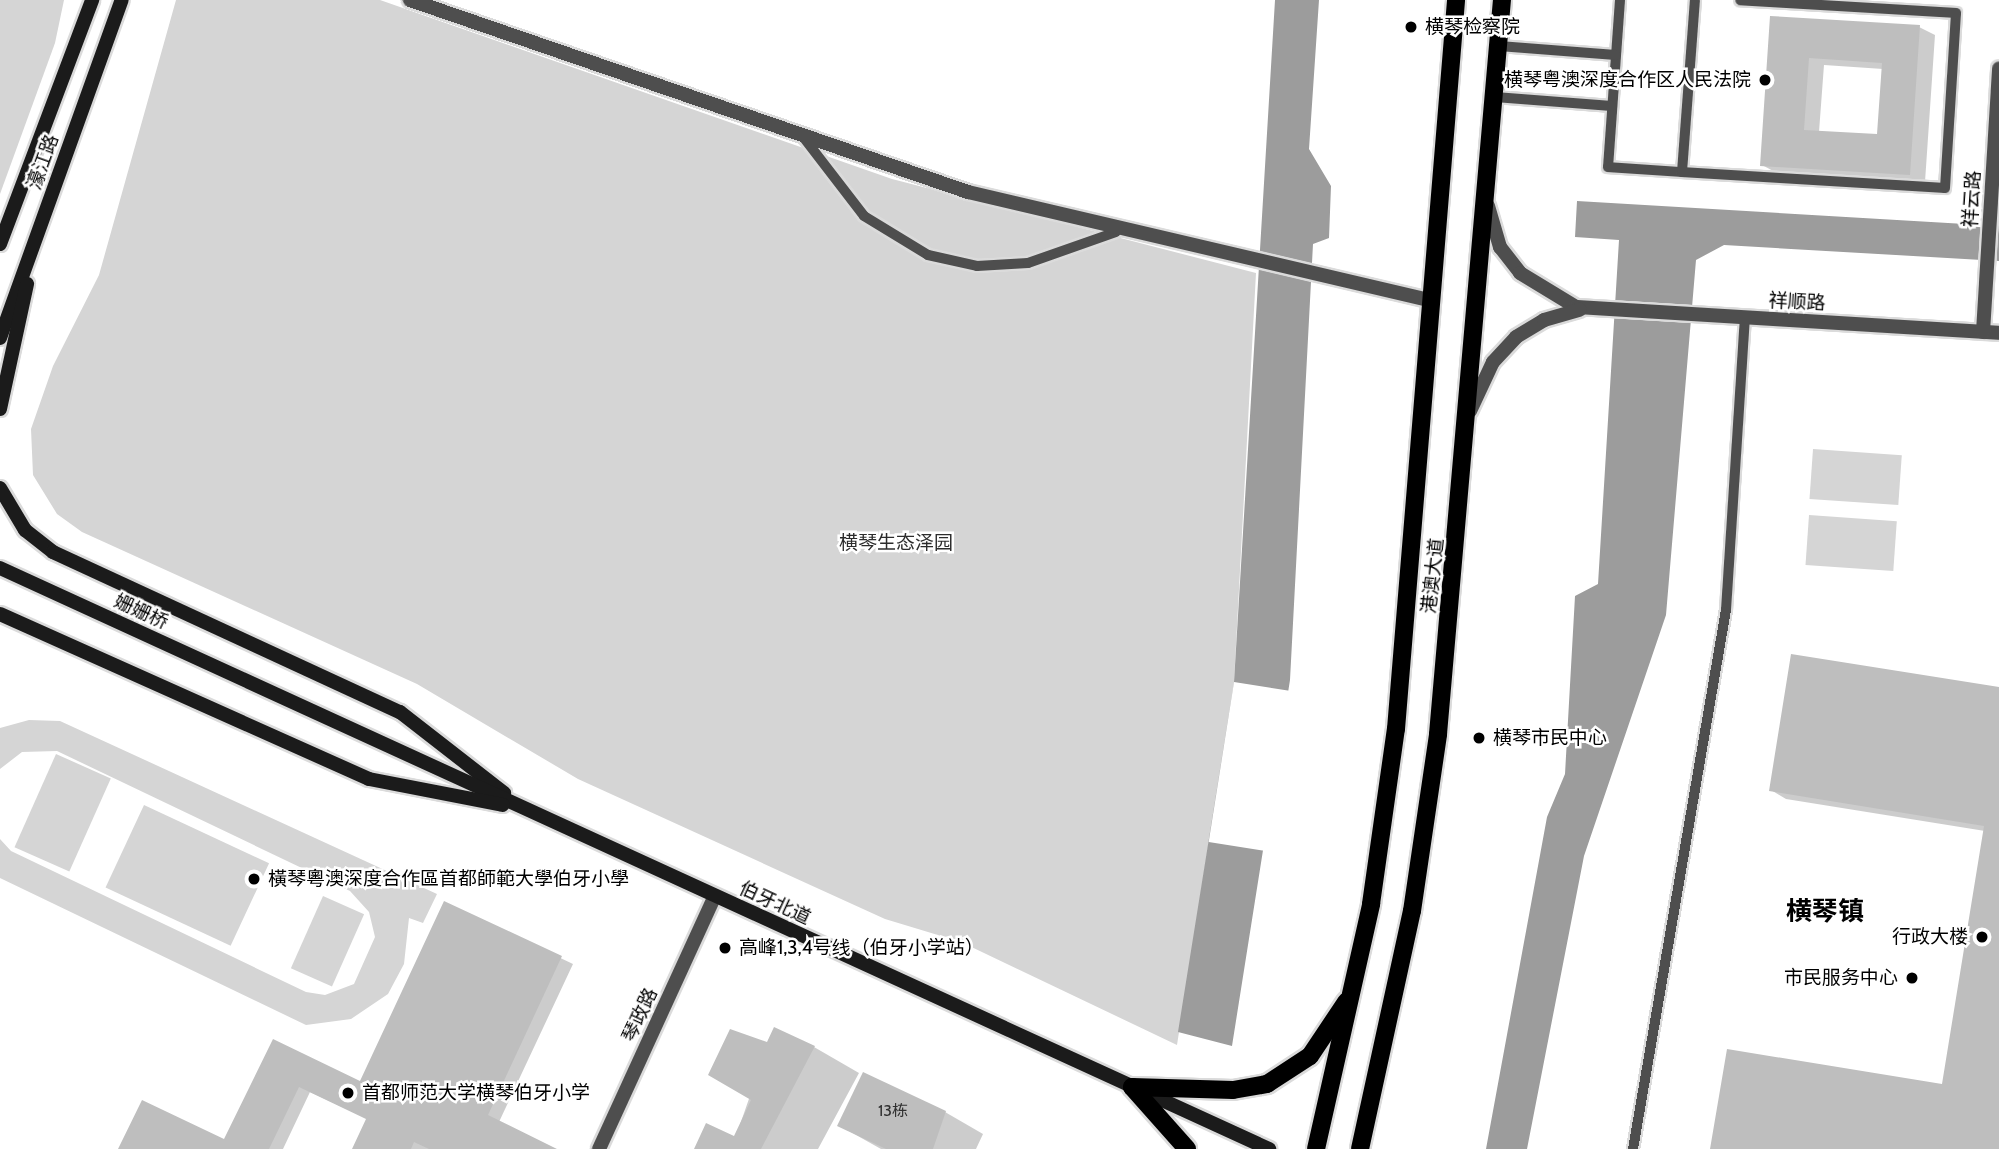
<!DOCTYPE html>
<html>
<head>
<meta charset="utf-8">
<style>
  body { margin:0 }
  #map { position:relative; width:1999px; height:1149px; overflow:hidden; background:#fff; font-family:Cabin,"Noto Sans SC",sans-serif }
  div>[style] { position:absolute }
  .green>* { inset:0; background:#d5d5d5; transform-origin:0 0 }
  .water>* { inset:0; background:#9c9c9c }
  .pier>* { inset:0; background:#fff; transform-origin:0 0 }
  .shadow>* { inset:0; background:#0003 }
  .building>* { inset:0; background:#bebebe }
  .roads { filter:drop-shadow(2px 0 #dbdbdb) drop-shadow(-2px 0 #dbdbdb) drop-shadow(0 2px #dbdbdb) drop-shadow(0 -2px #dbdbdb) }
  .lane>* { height:10px; margin:-5px; padding:0 5px; transform-origin:5px; border-radius:5px; background:#4e4e4e }
  .street>* { height:14px; margin:-7px; padding:0 7px; transform-origin:7px; border-radius:7px; background:#4e4e4e }
  .secondary>* { height:14px; margin:-7px; padding:0 7px; transform-origin:7px; border-radius:7px; background:#1b1b1b }
  .primary>* { height:18px; margin:-9px; padding:0 9px; transform-origin:9px; border-radius:9px; background:#000 }
  .dots>* { width:19px; height:19px; translate:-50% -50%; box-sizing:border-box; border:4px solid #fff; border-radius:50% }
  span { translate:-50% -50%; white-space:nowrap; text-align:center; line-height:1.15; -webkit-text-stroke:5px #fff; paint-order:stroke }
  .number-label { font-size:16px; color:#303030 }
  .number-label span { -webkit-text-stroke-width:0 }
  .poi-label { font-size:19px; color:#000 }
  .left { translate:0 -50%; text-align:left }
  .right { translate:-100% -50%; text-align:right }
  .street-label { font-size:19px; color:#000 }
  .park-label { font-size:19px; color:#2c2c2c }
  .district-label { font-size:26px; color:#000; font-weight:700 }
</style>
</head>
<body>
<div id="map">
  <div class="green">
    <i style="clip-path:polygon(0 0,64px 0,55px 43px,0 194px)"></i>
    <i style="clip-path:polygon(176px 0,380px 0,892px 179px,1256px 273px,1234px 682px,1177px 1045px,961px 942px,885px 919px,578px 779px,417px 684px,82px 532px,57px 514px,33px 475px,31px 429px,53px 366px,99px 275px)"></i>
    <i style="left:1813px;top:449px;width:89px;height:50px;rotate:4deg"></i>
    <i style="left:1809px;top:515px;width:88px;height:50px;rotate:4deg"></i>
    <i style="clip-path:polygon(29px 720px,60px 721px,437px 894px,423px 923px,409px 918px,404px 964px,388px 994px,351px 1019px,306px 1025px,0 878px,0 839px,11px 851px,306px 992px,325px 995px,354px 984px,375px 937px,369px 912px,350px 891px,57px 751px,22px 752px,0 769px,0 728px)"></i>
    <i style="left:56px;top:754px;width:60px;height:102px;rotate:24deg"></i>
    <i style="left:144px;top:805px;width:138px;height:91px;rotate:25deg"></i>
    <i style="left:323px;top:896px;width:45px;height:79px;rotate:24deg"></i>
  </div>
  <div class="water">
    <i style="clip-path:polygon(1275px 0,1319px 0,1309px 149px,1331px 186px,1329px 238px,1313px 244px,1290px 680px,1232px 1046px,1178px 1032px,1234px 682px)"></i>
    <i style="clip-path:polygon(1577px 201px,1999px 226px,1999px 261px,1724px 245px,1696px 260px,1666px 615px,1584px 856px,1527px 1149px,1486px 1149px,1547px 817px,1565px 774px,1575px 596px,1598px 584px,1619px 240px,1575px 237px)"></i>
  </div>
  <div class="pier">
    <i style="left:1234px;top:682px;width:56px;height:162px;rotate:9deg"></i>
  </div>
  <div class="shadow">
    <i style="clip-path:polygon(evenodd,1772px 18px,1919px 27px,1935px 35px,1925px 182px,1777px 173px,1762px 165px,1772px 18px,1824px 65px,1883px 69px,1879px 136px,1819px 132px,1824px 65px)"></i>
    <i style="clip-path:polygon(1999px 689px,1999px 1149px,1712px 1149px,1943px 1086px,1985px 831px,1786px 799px,1771px 790px)"></i>
    <i style="clip-path:polygon(445px 903px,573px 964px,499px 1122px,553px 1149px,354px 1149px,368px 1119px,310px 1092px,283px 1149px,129px 1149px,225px 1141px,273px 1041px,361px 1084px)"></i>
    <i style="clip-path:polygon(768px 1044px,814px 1047px,859px 1073px,818px 1149px,696px 1149px,735px 1139px)"></i>
    <i style="clip-path:polygon(945px 1112px,983px 1134px,976px 1149px,881px 1149px,840px 1126px)"></i>
  </div>
  <div class="building">
    <i style="clip-path:polygon(evenodd,1770px 16px,1920px 25px,1910px 175px,1760px 166px,1770px 16px,1809px 58px,1882px 63px,1877px 134px,1804px 130px,1809px 58px)"></i>
    <i style="clip-path:polygon(1791px 654px,1999px 687px,1999px 1149px,1710px 1149px,1727px 1049px,1942px 1084px,1984px 826px,1769px 791px)"></i>
    <i style="clip-path:polygon(444px 901px,562px 956px,488px 1115px,557px 1149px,429px 1149px,414px 1142px,411px 1149px,352px 1149px,366px 1119px,299px 1087px,269px 1149px,118px 1149px,142px 1100px,224px 1139px,273px 1039px,360px 1081px)"></i>
    <i style="clip-path:polygon(774px 1027px,815px 1046px,761px 1149px,694px 1149px,706px 1123px,734px 1136px,751px 1100px,708px 1075px,730px 1029px,767px 1042px)"></i>
    <i style="clip-path:polygon(863px 1072px,946px 1111px,933px 1149px,886px 1149px,837px 1126px)"></i>
  </div>
  <div class="roads">
    <div class="lane">
      <i style="left:1620px;top:0;width:167px;rotate:94.1deg"></i>
      <i style="left:1608px;top:167px;width:74px;rotate:3.9deg"></i>
      <i style="left:1682px;top:172px;width:172px;rotate:-85.7deg"></i>
      <i style="left:1499px;top:46px;width:117px;rotate:4.4deg"></i>
      <i style="left:1495px;top:97px;width:117px;rotate:4.4deg"></i>
      <i style="left:804px;top:138px;width:98px;rotate:52.4deg"></i>
      <i style="left:864px;top:216px;width:75px;rotate:31.4deg"></i>
      <i style="left:928px;top:255px;width:50px;rotate:12.7deg"></i>
      <i style="left:977px;top:266px;width:51px;rotate:-3.4deg"></i>
      <i style="left:1028px;top:263px;width:93px;rotate:-19.4deg"></i>
      <i style="left:1682px;top:172px;width:263px;rotate:3.5deg"></i>
      <i style="left:1945px;top:188px;width:175px;rotate:-86.4deg"></i>
      <i style="left:1956px;top:13px;width:216px;rotate:-176.6deg"></i>
      <i style="left:1633px;top:1149px;width:547px;rotate:-80.21deg"></i>
      <i style="left:1726px;top:610px;width:293px;rotate:-86.3deg"></i>
    </div>
    <div class="street">
      <i style="left:410px;top:0;width:590px;rotate:18.99deg"></i>
      <i style="left:968px;top:192px;width:477px;rotate:13.2deg"></i>
      <i style="left:1488px;top:206px;width:43px;rotate:73.7deg"></i>
      <i style="left:1500px;top:247px;width:33px;rotate:52deg"></i>
      <i style="left:1520px;top:273px;width:66px;rotate:31.3deg"></i>
      <i style="left:1576px;top:307px;width:424px;rotate:3.5deg"></i>
      <i style="left:1983px;top:332px;width:264px;rotate:-86.5deg"></i>
      <i style="left:1470px;top:411px;width:54px;rotate:-64.9deg"></i>
      <i style="left:1493px;top:362px;width:34px;rotate:-47deg"></i>
      <i style="left:1516px;top:337px;width:33px;rotate:-31deg"></i>
      <i style="left:1544px;top:320px;width:37px;rotate:-16deg"></i>
      <i style="left:599px;top:1149px;width:278px;rotate:-65.4deg"></i>
    </div>
    <div class="secondary">
      <i style="left:0;top:244px;width:261px;rotate:-69.3deg"></i>
      <i style="left:0;top:338px;width:359px;rotate:-70.2deg"></i>
      <i style="left:0;top:409px;width:128px;rotate:-77.8deg"></i>
      <i style="left:0;top:488px;width:49px;rotate:59.2deg"></i>
      <i style="left:25px;top:530px;width:36px;rotate:38deg"></i>
      <i style="left:53px;top:552px;width:382px;rotate:24.8deg"></i>
      <i style="left:400px;top:712px;width:132px;rotate:37.9deg"></i>
      <i style="left:0;top:568px;width:1396px;rotate:24.6deg"></i>
      <i style="left:0;top:614px;width:404px;rotate:24.1deg"></i>
      <i style="left:369px;top:779px;width:136px;rotate:11deg"></i>
    </div>
    <div class="primary">
      <i style="left:1132px;top:1087px;width:101px;rotate:1.7deg"></i>
      <i style="left:1233px;top:1090px;width:35px;rotate:-10deg"></i>
      <i style="left:1267px;top:1084px;width:51px;rotate:-33.1deg"></i>
      <i style="left:1310px;top:1056px;width:65px;rotate:-56.3deg"></i>
      <i style="left:1132px;top:1087px;width:83px;rotate:48.4deg"></i>
      <i style="left:1316px;top:1149px;width:251px;rotate:-77.3deg"></i>
      <i style="left:1371px;top:904px;width:177px;rotate:-81.9deg"></i>
      <i style="left:1396px;top:729px;width:731px;rotate:-85.29deg"></i>
      <i style="left:1360px;top:1149px;width:244px;rotate:-77.7deg"></i>
      <i style="left:1412px;top:911px;width:179px;rotate:-81.6deg"></i>
      <i style="left:1438px;top:734px;width:737px;rotate:-85.02deg"></i>
    </div>
  </div>
  <div class="dots">
    <i style="left:1411px;top:27px;background:#000"></i>
    <i style="left:1765px;top:80px;background:#000"></i>
    <i style="left:1479px;top:738px;background:#000"></i>
    <i style="left:254px;top:879px;background:#000"></i>
    <i style="left:1982px;top:937px;background:#000"></i>
    <i style="left:725px;top:948px;background:#000"></i>
    <i style="left:1912px;top:978px;background:#000"></i>
    <i style="left:348px;top:1093px;background:#000"></i>
  </div>
  <div class="number-label">
    <span style="left:893px;top:1111px">13栋</span>
  </div>
  <div class="poi-label">
    <span class="left" style="left:1425px;top:27px">横琴检察院</span>
    <span class="right" style="left:1751px;top:80px">横琴粤澳深度合作区人民法院</span>
    <span class="left" style="left:1493px;top:738px">横琴市民中心</span>
    <span class="left" style="left:268px;top:879px">橫琴粵澳深度合作區首都師範大學伯牙小學</span>
    <span class="right" style="left:1968px;top:937px">行政大楼</span>
    <span class="left" style="left:739px;top:948px">高峰1,3,4号线（伯牙小学站）</span>
    <span class="right" style="left:1898px;top:978px">市民服务中心</span>
    <span class="left" style="left:362px;top:1093px">首都师范大学横琴伯牙小学</span>
  </div>
  <div class="street-label">
    <span style="left:43px;top:162px;rotate:-70deg">濠江路</span>
    <span style="left:1972px;top:199px;rotate:-86deg">祥云路</span>
    <span style="left:1797px;top:302px;rotate:3deg">祥顺路</span>
    <span style="left:1433px;top:576px;rotate:-84deg">港澳大道</span>
    <span style="left:141px;top:612px;rotate:25deg">姗姗桥</span>
    <span style="left:775px;top:903px;rotate:25deg">伯牙北道</span>
    <span style="left:640px;top:1015px;rotate:-65deg">琴政路</span>
  </div>
  <div class="park-label">
    <span style="left:896px;top:543px">横琴生态泽园</span>
  </div>
  <div class="district-label">
    <span style="left:1825px;top:912px">横琴镇</span>
  </div>
</div>
</body>
</html>
